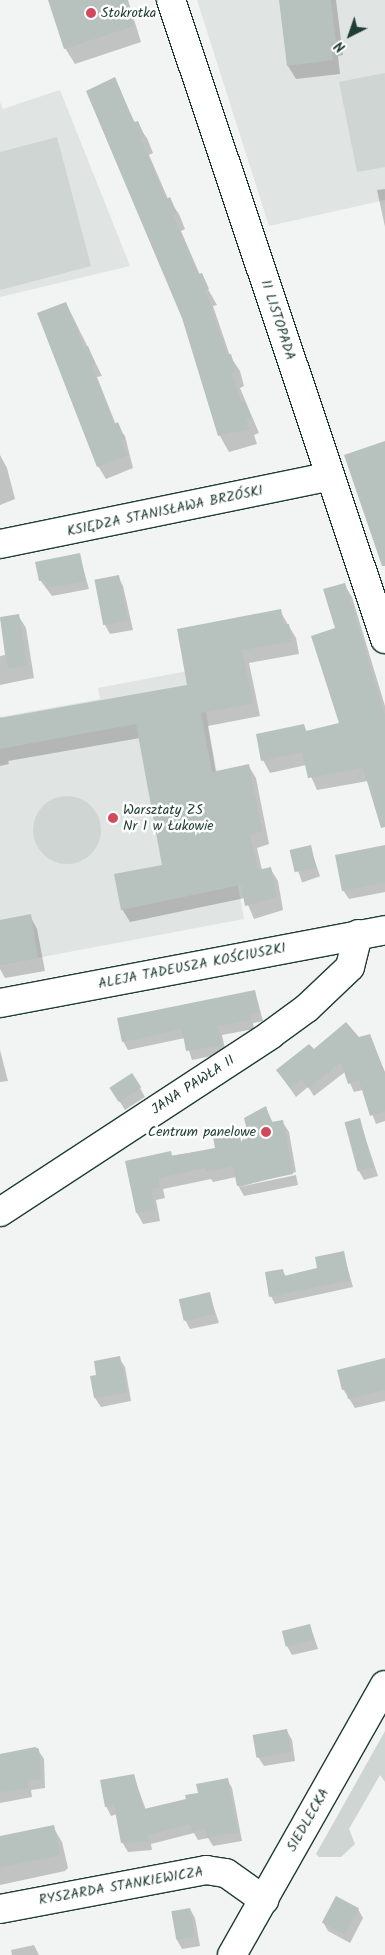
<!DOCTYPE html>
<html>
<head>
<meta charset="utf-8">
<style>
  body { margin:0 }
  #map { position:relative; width:385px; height:1955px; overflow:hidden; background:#f2f3f3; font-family:Kalam,sans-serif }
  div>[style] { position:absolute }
  .built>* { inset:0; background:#e0e4e3 }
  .green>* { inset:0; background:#ced5d3 }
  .round { border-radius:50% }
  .shadow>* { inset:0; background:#0003; transform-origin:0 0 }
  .building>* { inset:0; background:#b7c1bd; transform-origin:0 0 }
  .roads { filter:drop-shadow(1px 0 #1f3d34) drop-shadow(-1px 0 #1f3d34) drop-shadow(0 1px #1f3d34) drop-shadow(0 -1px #1f3d34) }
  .minor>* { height:28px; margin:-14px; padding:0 14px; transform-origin:14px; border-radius:14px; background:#fff }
  .major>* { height:28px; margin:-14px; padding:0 14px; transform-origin:14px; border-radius:14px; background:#fff }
  .dots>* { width:14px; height:14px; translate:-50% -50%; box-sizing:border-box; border:2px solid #fff; border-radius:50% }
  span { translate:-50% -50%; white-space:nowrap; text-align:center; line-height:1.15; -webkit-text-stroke:5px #fff; paint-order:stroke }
  .poi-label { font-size:14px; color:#1f3d34 }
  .left { translate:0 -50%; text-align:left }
  .right { translate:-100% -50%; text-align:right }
  .street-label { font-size:14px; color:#1f3d34 }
  .north { position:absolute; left:325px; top:10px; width:50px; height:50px; -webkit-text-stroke:4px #fff; paint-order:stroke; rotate:221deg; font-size:14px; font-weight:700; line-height:20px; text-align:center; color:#1f3d34 }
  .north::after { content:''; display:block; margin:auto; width:18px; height:22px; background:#1f3d34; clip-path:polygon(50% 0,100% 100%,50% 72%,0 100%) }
</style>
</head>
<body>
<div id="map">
  <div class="built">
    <i style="clip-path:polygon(197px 0,385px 0,385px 200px,269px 226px)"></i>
    <i style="clip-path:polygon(60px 90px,130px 266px,0 297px,0 102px,3px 109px)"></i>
    <i style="clip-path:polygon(198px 669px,244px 919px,0 965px,0 717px,100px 699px,98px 688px)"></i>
  </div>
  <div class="green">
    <i style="clip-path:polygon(385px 73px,385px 167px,357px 172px,339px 82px)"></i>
    <i style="clip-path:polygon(57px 137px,91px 266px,0 290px,0 152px)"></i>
    <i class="round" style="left:33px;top:796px;width:68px;height:68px"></i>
    <i style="clip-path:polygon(385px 1731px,385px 1782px,380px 1775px,349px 1829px,355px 1844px,341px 1857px,319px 1857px,316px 1854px)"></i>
  </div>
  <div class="shadow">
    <i style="clip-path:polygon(49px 0,128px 0,141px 42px,75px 64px,65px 48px)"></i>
    <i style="clip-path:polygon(280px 0,336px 0,343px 55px,338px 56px,340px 74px,296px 79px,288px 66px)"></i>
    <i style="clip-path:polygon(114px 79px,135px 123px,147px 138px,153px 153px,149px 155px,168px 199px,179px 214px,185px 229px,181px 231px,200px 275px,217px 305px,213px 306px,230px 356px,240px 371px,244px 386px,240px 388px,259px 433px,254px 435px,257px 444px,229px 452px,220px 436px)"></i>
    <i style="clip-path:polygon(385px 189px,385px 227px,377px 190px)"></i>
    <i style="clip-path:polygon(66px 303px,102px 376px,97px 377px,116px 425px,125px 436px,133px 468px,106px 479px,98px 466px)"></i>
    <i style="clip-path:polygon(0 455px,7px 468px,15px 499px,0 505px)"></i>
    <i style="clip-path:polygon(79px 554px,89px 589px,52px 596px,40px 580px)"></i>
    <i style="clip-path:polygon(118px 576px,123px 586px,133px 630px,110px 634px,105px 625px)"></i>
    <i style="clip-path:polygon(344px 584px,352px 597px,385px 706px,385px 818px,368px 781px,317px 790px,306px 765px,270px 773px,263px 760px,304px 726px,307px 732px,341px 724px,336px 629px)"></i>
    <i style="clip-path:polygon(280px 611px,296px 638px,299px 654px,249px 663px,260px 716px,208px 726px,216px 772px,248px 765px,256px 778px,269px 844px,257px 848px,262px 870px,270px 868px,278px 881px,283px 910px,254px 919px,245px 898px,130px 922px,122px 909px,163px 866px,140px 738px,8px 761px,9px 764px,0 766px,0 716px,1px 719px,189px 686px)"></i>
    <i style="clip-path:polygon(18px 615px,26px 628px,34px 678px,0 685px,0 656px,5px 655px,0 618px)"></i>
    <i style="clip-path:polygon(385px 846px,385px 892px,349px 899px,343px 890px)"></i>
    <i style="left:310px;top:847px;width:31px;height:19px;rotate:71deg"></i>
    <i style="clip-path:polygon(30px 916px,37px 929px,45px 971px,5px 978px,0 969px,0 921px)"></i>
    <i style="clip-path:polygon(255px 991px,263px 1021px,253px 1023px,254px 1029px,222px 1035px,226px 1053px,192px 1060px,185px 1038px,128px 1050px,123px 1041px)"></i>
    <i style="clip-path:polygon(369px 1035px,385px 1072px,385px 1121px,376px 1124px,363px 1090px,354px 1092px,345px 1072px,314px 1096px,308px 1087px,296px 1097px,280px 1074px,313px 1051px)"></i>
    <i style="clip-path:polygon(0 1050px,8px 1081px,0 1082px)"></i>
    <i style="clip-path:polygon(140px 1088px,145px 1097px,125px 1110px,117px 1097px)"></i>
    <i style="clip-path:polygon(266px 1108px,273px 1123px,282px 1121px,289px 1132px,296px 1172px,239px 1187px,296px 1175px,298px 1185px,244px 1196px,238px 1185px,236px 1177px,213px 1182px,211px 1179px,163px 1189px,165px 1198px,156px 1200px,160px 1221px,143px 1224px,137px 1213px,127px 1162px,217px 1149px,248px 1131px)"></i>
    <i style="clip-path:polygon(359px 1119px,378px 1176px,364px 1180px,359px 1171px)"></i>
    <i style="clip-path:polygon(343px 1252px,353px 1287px,275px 1304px,271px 1296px,283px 1271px,286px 1277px,319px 1269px)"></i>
    <i style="clip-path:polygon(209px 1293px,219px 1323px,190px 1329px,185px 1320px)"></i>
    <i style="clip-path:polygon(119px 1358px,125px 1367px,131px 1401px,101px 1407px,95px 1398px,98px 1376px)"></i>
    <i style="clip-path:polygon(385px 1359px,385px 1401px,355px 1408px,343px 1389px)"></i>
    <i style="clip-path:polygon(310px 1625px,318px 1649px,292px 1655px,287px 1646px)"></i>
    <i style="clip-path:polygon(287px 1731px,292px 1740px,295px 1761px,264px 1766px,258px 1757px)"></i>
    <i style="clip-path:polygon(38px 1750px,44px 1759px,45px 1788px,31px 1790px,32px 1797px,0 1803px,0 1754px)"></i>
    <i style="clip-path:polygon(133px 1775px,146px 1810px,188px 1800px,227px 1779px,232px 1788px,242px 1841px,213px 1846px,208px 1838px,198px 1840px,194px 1833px,151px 1844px,152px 1850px,128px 1852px,122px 1842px,117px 1814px,111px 1816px,106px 1806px)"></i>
    <i style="clip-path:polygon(53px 1827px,62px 1842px,68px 1868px,65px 1871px,0 1885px,0 1837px)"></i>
    <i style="clip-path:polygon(190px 1909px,195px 1918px,200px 1946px,182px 1949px,177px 1940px)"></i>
    <i style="clip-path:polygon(358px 1909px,363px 1918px,350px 1943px,328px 1931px,323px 1922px)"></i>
    <i style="clip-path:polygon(34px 1945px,39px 1955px,12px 1955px,11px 1950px)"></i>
  </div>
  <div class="building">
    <i style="clip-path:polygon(48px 0,125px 0,133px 26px,64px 49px)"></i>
    <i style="clip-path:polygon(279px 0,331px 0,336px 42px,331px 43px,333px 60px,287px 66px)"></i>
    <i style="clip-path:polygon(115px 77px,134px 122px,138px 121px,145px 137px,141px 139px,166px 199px,170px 197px,177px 213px,173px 215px,198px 274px,202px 273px,209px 289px,205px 290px,227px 355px,231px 354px,236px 371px,232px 372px,241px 402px,245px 401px,251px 418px,246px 419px,249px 429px,218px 436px,182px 318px,86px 91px)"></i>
    <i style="clip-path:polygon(66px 302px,84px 348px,88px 346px,95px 363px,91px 364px,114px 424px,118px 422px,125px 439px,121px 440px,127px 455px,97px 467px,37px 313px)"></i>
    <i style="clip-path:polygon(385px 441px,385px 566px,382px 566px,344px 455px)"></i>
    <i style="clip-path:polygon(80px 553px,86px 581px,46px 588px,45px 580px,39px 581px,35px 562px)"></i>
    <i style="left:119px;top:575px;width:46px;height:25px;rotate:79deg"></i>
    <i style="clip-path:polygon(345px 583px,385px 716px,385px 827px,381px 828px,363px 768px,308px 778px,302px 752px,261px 761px,256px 734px,304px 724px,306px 731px,339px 723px,311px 636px,335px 628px,323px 589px)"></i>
    <i style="clip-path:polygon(281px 609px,284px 624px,289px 624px,292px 641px,242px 650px,253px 703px,201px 713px,212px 772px,249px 764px,262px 831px,250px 835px,258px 870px,271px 867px,277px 897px,245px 906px,241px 885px,121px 910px,114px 874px,162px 865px,136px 724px,0 749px,0 718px,187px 685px,177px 629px)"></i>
    <i style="left:19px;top:614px;width:52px;height:19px;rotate:81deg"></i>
    <i style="left:311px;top:845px;width:23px;height:22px;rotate:77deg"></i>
    <i style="clip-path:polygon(385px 845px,385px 882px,342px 891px,335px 855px)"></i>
    <i style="clip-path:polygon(31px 914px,38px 958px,0 965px,0 920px)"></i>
    <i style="clip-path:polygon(255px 990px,259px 1013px,249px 1014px,250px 1020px,218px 1026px,222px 1045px,186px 1051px,182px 1029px,122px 1042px,117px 1018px)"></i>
    <i style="clip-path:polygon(346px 1022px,359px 1037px,370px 1034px,385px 1073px,385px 1111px,370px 1116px,359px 1080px,348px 1084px,341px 1062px,308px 1088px,302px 1079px,290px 1088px,276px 1070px,309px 1044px,314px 1049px)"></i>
    <i style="left:132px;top:1073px;width:17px;height:27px;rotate:57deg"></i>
    <i style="clip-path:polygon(266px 1106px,271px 1122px,283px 1120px,293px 1174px,237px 1186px,233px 1166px,206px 1172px,205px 1168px,158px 1178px,160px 1187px,151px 1189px,155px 1210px,136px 1213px,125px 1161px,171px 1151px,172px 1156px,215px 1148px,213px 1137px,247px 1130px,244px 1118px)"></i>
    <i style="left:360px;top:1118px;width:51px;height:16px;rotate:75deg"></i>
    <i style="clip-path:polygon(344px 1251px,350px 1280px,269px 1297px,265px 1272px,283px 1269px,284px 1276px,317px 1268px,315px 1257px)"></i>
    <i style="left:210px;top:1292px;width:22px;height:32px;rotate:77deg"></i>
    <i style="clip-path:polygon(120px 1356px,127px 1392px,94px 1398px,90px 1376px,96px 1375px,94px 1361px)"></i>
    <i style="clip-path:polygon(385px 1358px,385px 1390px,348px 1399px,346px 1389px,342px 1390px,337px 1370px)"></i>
    <i style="left:310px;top:1624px;width:16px;height:29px;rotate:76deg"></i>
    <i style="left:287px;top:1729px;width:23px;height:35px;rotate:80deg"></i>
    <i style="clip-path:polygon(35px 1747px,39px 1749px,41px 1779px,27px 1781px,28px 1788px,0 1792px,0 1754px)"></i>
    <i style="clip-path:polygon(134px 1774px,144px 1809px,186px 1799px,185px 1795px,198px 1793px,196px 1784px,228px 1778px,238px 1832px,207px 1837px,205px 1828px,192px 1831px,190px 1824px,147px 1835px,148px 1841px,121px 1843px,114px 1805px,105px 1807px,100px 1780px)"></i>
    <i style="clip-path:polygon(54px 1825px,60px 1852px,57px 1856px,0 1867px,0 1836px)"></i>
    <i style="left:336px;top:1896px;width:26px;height:30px;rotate:28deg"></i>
    <i style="left:190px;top:1908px;width:29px;height:19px;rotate:80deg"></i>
  </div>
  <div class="roads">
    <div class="minor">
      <i style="left:171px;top:0;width:674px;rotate:71.48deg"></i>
      <i style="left:0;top:544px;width:337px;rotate:-11.6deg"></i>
      <i style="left:0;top:1003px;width:392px;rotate:-10.7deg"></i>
      <i style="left:0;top:1212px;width:323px;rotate:-33.2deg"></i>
      <i style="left:270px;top:1035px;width:46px;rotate:-36.1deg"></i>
      <i style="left:307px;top:1008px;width:59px;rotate:-43.6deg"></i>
      <i style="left:350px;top:967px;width:34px;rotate:-76deg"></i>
      <i style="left:0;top:1909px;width:210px;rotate:-10.7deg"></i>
      <i style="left:206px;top:1870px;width:20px;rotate:9deg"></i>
      <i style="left:226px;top:1873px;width:47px;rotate:35.4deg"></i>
    </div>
    <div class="major">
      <i style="left:232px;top:1955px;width:310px;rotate:-60.5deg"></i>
    </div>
  </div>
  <div class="dots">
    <i style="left:91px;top:13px;background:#d1495b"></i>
    <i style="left:113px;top:818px;background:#d1495b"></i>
    <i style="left:266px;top:1132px;background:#d1495b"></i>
  </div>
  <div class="poi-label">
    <span class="left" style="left:101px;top:13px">Stokrotka</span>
    <span class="left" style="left:123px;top:818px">Warsztaty ZS<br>Nr 1 w Łukowie</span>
    <span class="right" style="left:256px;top:1132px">Centrum panelowe</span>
  </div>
  <div class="street-label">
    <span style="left:278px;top:320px;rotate:72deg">11 LISTOPADA</span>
    <span style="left:165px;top:511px;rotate:-12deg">KSIĘDZA STANISŁAWA BRZÓSKI</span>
    <span style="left:192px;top:966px;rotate:-11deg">ALEJA TADEUSZA KOŚCIUSZKI</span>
    <span style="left:193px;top:1085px;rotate:-33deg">JANA PAWŁA II</span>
    <span style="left:308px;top:1820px;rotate:-60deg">SIEDLECKA</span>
    <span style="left:121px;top:1886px;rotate:-10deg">RYSZARDA STANKIEWICZA</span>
  </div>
  <div class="north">N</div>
</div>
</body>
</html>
